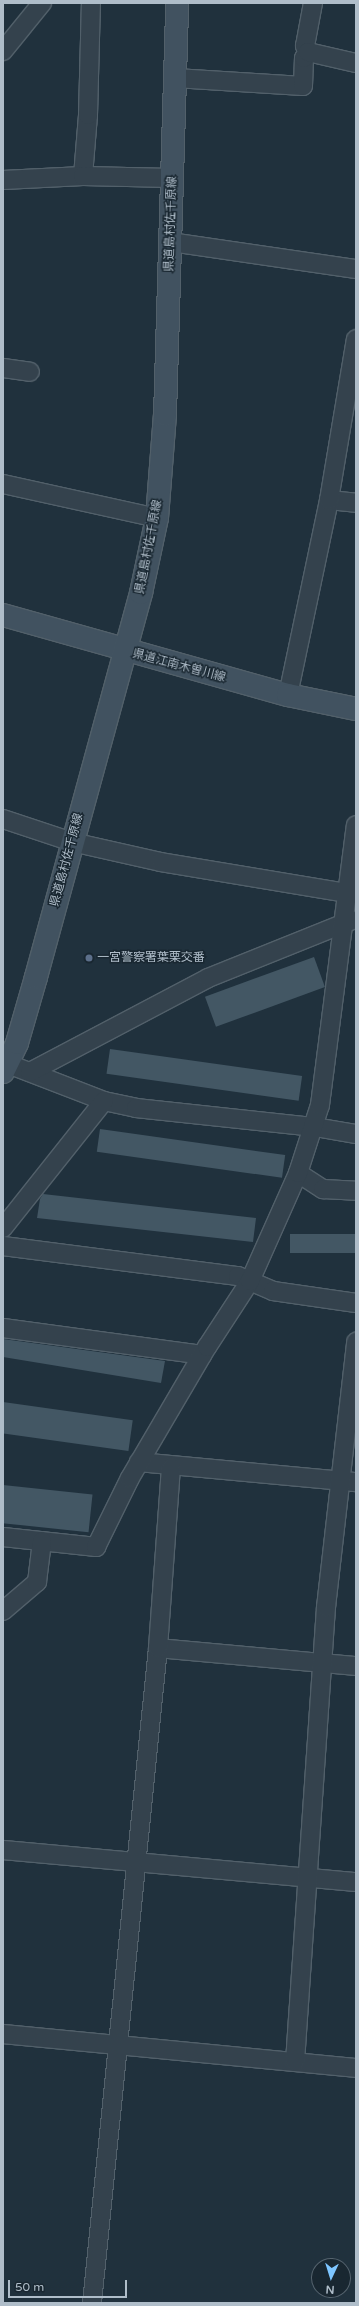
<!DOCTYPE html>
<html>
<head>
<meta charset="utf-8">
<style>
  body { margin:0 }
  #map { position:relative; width:359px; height:2306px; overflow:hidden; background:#20313d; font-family:"Varela Round","Noto Sans JP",sans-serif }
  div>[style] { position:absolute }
  .building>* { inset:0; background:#435764; transform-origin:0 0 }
  .roads { filter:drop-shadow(1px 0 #52606a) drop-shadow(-1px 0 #52606a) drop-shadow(0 1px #52606a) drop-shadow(0 -1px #52606a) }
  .minor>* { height:18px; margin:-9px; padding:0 9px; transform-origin:9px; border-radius:9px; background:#34424d }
  .secondary>* { height:22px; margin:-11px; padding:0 11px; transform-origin:11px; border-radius:11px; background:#415260 }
  .dots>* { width:11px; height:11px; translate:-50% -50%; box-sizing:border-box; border:2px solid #192731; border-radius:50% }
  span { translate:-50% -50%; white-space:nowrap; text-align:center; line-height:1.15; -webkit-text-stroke:3px #192731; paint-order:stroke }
  .street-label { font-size:12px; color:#afbdc9 }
  .poi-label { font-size:12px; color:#afbdc9 }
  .left { translate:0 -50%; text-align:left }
  .frame { position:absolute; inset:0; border:4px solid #afbdc9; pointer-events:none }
  .north { position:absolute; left:311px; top:2258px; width:40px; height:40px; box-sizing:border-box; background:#192731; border:1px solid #55636e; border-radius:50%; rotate:184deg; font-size:11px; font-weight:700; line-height:16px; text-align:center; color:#afbdc9 }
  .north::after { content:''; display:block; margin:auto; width:14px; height:18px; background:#7dc5ff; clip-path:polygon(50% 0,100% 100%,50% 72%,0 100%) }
  .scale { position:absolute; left:8px; top:2280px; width:119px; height:18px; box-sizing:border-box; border:2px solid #afbdc9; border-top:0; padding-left:5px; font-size:12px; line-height:14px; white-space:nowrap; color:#afbdc9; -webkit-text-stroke:3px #192731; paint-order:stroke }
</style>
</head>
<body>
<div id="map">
  <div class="building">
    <i style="left:314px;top:957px;width:32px;height:116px;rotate:70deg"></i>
    <i style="left:110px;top:1049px;width:194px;height:25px;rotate:8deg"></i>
    <i style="left:100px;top:1129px;width:187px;height:23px;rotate:8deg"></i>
    <i style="clip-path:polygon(43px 1194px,256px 1218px,253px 1242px,37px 1218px,40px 1199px)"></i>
    <i style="left:356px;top:1234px;width:19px;height:66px;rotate:90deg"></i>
    <i style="clip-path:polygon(3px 1339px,165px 1361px,161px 1383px,3px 1357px)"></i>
    <i style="left:3px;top:1402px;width:131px;height:31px;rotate:8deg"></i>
    <i style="left:3px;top:1485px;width:90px;height:38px;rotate:6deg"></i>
  </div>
  <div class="roads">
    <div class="minor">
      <i style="left:3px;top:51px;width:62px;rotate:-50.9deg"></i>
      <i style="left:308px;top:52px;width:7px;rotate:-117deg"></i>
      <i style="left:305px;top:46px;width:44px;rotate:-79.5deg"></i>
      <i style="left:175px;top:78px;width:128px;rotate:3.6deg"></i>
      <i style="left:303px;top:86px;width:28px;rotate:-88deg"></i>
      <i style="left:304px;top:58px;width:7px;rotate:-56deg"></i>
      <i style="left:308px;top:52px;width:49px;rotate:12.9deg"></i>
      <i style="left:83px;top:176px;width:61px;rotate:-85.3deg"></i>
      <i style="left:88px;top:115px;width:112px;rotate:-88.5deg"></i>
      <i style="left:3px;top:180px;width:80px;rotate:-2.9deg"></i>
      <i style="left:83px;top:176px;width:89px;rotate:1.3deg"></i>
      <i style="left:170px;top:242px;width:188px;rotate:8.3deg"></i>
      <i style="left:3px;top:368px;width:27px;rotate:8deg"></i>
      <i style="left:3px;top:484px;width:158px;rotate:12.4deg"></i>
      <i style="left:329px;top:500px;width:27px;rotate:6deg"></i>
      <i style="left:288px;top:695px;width:199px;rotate:-78.1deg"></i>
      <i style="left:329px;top:500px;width:163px;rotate:-80.5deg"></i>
      <i style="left:3px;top:819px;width:73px;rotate:18.4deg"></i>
      <i style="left:72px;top:842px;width:91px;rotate:12.7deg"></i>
      <i style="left:161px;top:862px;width:189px;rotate:9.5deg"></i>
      <i style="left:3px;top:1062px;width:108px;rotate:21.1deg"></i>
      <i style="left:104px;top:1101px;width:33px;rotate:12deg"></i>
      <i style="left:136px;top:1108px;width:180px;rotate:6.1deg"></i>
      <i style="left:315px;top:1127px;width:42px;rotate:9.7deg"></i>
      <i style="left:30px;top:1072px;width:201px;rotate:-27.8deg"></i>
      <i style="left:208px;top:978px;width:155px;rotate:-21.9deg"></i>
      <i style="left:298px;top:1173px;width:30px;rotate:33deg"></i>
      <i style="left:323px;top:1189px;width:33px;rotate:3deg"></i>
      <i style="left:3px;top:1228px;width:162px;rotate:-51.5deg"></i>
      <i style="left:3px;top:1246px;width:237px;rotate:7.3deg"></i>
      <i style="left:238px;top:1276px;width:38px;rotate:23deg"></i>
      <i style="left:273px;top:1291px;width:84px;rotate:8.2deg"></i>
      <i style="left:3px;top:1328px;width:201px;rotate:7.7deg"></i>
      <i style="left:139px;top:1462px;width:218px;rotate:5.3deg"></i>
      <i style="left:3px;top:1537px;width:94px;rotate:6.1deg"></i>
      <i style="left:96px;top:1547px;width:77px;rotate:-63.8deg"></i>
      <i style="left:130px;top:1478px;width:152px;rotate:-59.6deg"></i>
      <i style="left:207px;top:1347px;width:79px;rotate:-56.9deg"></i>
      <i style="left:250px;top:1281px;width:118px;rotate:-66deg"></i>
      <i style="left:298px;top:1173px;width:71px;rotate:-72.1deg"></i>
      <i style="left:320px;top:1105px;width:282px;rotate:-82.7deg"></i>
      <i style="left:3px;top:1611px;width:45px;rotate:-40.5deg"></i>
      <i style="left:37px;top:1582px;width:41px;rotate:-83deg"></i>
      <i style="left:158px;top:1648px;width:199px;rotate:5.2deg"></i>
      <i style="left:3px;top:1850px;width:354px;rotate:5.2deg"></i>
      <i style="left:3px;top:2034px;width:355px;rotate:5.5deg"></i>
      <i style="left:295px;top:2062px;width:456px;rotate:-86.1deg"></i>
      <i style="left:326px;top:1607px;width:267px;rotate:-83.5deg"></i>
      <i style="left:92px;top:2303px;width:658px;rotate:-84.25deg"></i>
      <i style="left:158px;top:1648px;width:181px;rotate:-85.9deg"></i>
    </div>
    <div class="secondary">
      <i style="left:3px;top:615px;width:296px;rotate:15.7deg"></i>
      <i style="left:288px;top:695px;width:69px;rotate:11.6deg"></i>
      <i style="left:3px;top:1072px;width:32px;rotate:-64deg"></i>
      <i style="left:17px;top:1043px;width:69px;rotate:-73.9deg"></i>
      <i style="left:36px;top:977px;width:398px;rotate:-74.7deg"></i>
      <i style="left:141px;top:593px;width:77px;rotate:-78deg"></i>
      <i style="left:157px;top:518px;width:103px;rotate:-85.6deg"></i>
      <i style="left:165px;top:415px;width:412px;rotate:-88.3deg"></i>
    </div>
  </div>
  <div class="dots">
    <i style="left:89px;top:958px;background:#5c6f8a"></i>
  </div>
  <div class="street-label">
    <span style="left:171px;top:224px;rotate:-88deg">県道島村佐千原線</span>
    <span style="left:149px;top:547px;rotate:-79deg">県道島村佐千原線</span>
    <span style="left:179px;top:666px;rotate:15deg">県道江南木曽川線</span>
    <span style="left:67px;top:860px;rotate:-75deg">県道島村佐千原線</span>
  </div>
  <div class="poi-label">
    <span class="left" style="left:97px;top:958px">一宮警察署葉栗交番</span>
  </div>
  <div class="frame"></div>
  <div class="north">N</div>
  <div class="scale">50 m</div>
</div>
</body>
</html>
